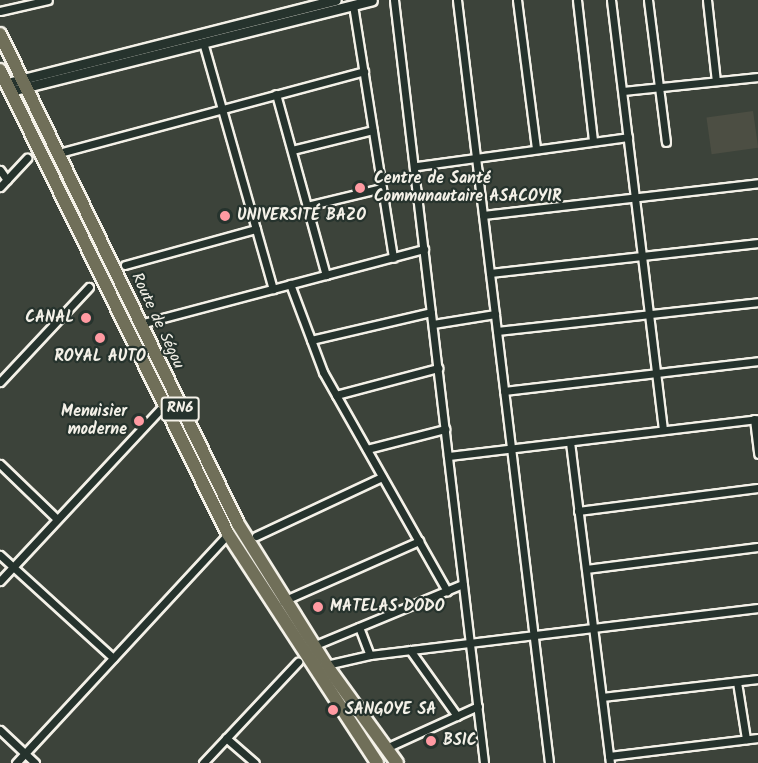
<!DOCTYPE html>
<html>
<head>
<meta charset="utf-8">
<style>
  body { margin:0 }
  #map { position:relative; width:758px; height:763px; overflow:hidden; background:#3c433a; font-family:Kalam,sans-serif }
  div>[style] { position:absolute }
  .built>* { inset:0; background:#4c4e43; transform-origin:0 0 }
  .roads { filter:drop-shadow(2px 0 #f4f1e8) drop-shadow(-2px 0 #f4f1e8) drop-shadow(0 2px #f4f1e8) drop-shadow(0 -2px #f4f1e8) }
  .street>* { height:7px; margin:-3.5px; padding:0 3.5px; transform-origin:3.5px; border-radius:3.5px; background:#26332d }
  .secondary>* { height:9px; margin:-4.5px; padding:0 4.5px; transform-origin:4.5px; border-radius:4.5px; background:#26332d }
  .highway>* { height:12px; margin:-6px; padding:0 6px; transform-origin:6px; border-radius:6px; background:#706f59 }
  .dots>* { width:16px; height:16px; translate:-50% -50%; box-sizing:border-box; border:3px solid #26332d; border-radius:50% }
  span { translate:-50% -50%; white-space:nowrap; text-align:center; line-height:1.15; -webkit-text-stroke:4.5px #26332d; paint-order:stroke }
  .shield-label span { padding:2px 4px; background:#26332d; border:2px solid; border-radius:4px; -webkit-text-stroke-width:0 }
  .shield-label { font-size:15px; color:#f4f1e8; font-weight:700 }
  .poi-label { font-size:16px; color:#f4f1e8; font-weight:700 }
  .left { translate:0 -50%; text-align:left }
  .right { translate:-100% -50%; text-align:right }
  .street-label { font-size:16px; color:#f4f1e8 }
</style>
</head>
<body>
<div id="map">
  <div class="built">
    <i style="left:753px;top:111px;width:37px;height:47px;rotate:82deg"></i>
  </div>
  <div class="roads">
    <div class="street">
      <i style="left:394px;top:0;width:768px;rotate:83.27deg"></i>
      <i style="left:457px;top:0;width:769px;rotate:83.12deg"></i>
      <i style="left:517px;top:0;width:150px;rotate:82.7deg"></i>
      <i style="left:577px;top:0;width:142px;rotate:83.5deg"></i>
      <i style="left:611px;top:0;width:433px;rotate:83.1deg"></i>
      <i style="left:648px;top:0;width:143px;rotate:82.8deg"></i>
      <i style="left:707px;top:0;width:81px;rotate:83.7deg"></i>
      <i style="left:353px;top:5px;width:256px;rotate:81deg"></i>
      <i style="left:0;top:11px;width:49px;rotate:-12.9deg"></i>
      <i style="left:203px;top:42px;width:257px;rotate:74.2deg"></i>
      <i style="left:623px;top:91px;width:136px;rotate:-5.9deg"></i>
      <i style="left:276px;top:94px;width:188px;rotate:74.6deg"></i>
      <i style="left:292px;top:150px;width:83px;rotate:-13.9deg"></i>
      <i style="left:59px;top:153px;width:316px;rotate:-15deg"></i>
      <i style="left:417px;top:166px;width:213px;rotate:-7.8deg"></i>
      <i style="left:0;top:170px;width:12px;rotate:55deg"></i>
      <i style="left:0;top:187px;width:40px;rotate:-47deg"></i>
      <i style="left:307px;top:206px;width:77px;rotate:-13.5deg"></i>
      <i style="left:483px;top:215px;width:277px;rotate:-6.6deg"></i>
      <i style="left:125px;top:265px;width:136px;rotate:-15.4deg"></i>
      <i style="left:490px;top:273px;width:270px;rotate:-6.4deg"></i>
      <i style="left:290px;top:284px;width:94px;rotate:69.4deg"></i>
      <i style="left:323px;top:372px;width:252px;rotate:60.5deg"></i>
      <i style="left:140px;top:324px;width:294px;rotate:-14.8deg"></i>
      <i style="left:433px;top:324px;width:63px;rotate:-9.2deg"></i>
      <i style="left:497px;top:331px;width:263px;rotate:-6.3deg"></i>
      <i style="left:311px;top:340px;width:123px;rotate:-13.1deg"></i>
      <i style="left:0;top:382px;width:130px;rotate:-46.9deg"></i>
      <i style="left:504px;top:391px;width:256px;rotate:-6.7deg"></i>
      <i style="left:336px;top:395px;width:106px;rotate:-14.8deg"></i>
      <i style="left:754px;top:419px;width:35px;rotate:83deg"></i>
      <i style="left:570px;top:442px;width:323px;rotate:82.9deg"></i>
      <i style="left:367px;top:449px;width:81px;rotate:-14.4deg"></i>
      <i style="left:448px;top:456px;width:312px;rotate:-6.8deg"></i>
      <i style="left:0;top:464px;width:79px;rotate:44deg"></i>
      <i style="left:578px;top:511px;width:181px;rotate:-7.3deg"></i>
      <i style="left:256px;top:536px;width:139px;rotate:-25.1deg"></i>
      <i style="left:0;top:555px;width:153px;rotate:42.3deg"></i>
      <i style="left:586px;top:569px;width:173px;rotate:-7.3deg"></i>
      <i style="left:0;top:581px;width:241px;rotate:-47deg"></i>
      <i style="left:283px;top:601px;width:149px;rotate:-23.8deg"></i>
      <i style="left:359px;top:627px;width:30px;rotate:69deg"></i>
      <i style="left:370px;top:655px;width:391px;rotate:-6.9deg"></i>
      <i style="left:313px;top:646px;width:162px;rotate:-22.5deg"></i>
      <i style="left:410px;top:650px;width:81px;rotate:54.5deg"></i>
      <i style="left:326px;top:665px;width:45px;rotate:-12.8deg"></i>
      <i style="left:737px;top:682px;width:58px;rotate:81deg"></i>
      <i style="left:602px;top:697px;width:157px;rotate:-6.6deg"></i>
      <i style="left:0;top:730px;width:48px;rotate:43.3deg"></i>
      <i style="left:226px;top:738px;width:38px;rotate:41deg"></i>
      <i style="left:386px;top:748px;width:101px;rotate:-24.5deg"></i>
      <i style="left:609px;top:756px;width:150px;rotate:-6.9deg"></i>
      <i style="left:16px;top:763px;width:312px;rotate:-47.2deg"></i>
      <i style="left:203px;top:763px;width:139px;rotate:-46.8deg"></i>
    </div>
    <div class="secondary">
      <i style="left:7px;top:83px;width:339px;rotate:-14.2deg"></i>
      <i style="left:11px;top:91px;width:372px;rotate:-14.1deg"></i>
    </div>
    <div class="highway">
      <i style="left:0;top:34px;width:545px;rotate:64.09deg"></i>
      <i style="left:238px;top:524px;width:166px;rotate:58deg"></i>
      <i style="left:326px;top:665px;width:121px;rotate:54.1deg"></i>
      <i style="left:0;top:70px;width:517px;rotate:63.83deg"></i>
      <i style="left:228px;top:534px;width:273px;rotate:56.9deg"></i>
    </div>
  </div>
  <div class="dots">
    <i style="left:360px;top:188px;background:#ff9aa2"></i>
    <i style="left:225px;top:216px;background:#ff9aa2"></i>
    <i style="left:86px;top:318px;background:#ff9aa2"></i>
    <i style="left:100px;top:338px;background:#ff9aa2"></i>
    <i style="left:139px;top:421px;background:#ff9aa2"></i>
    <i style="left:318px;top:607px;background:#ff9aa2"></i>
    <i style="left:333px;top:710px;background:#ff9aa2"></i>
    <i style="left:431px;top:741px;background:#ff9aa2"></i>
  </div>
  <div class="shield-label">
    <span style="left:180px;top:409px">RN6</span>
  </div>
  <div class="poi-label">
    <span class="left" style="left:374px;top:188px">Centre de Santé<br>Communautaire ASACOYIR</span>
    <span class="left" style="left:237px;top:216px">UNIVERSITÉ BAZO</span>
    <span class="right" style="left:74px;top:318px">CANAL</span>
    <span style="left:100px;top:357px">ROYAL AUTO</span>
    <span class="right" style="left:127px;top:421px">Menuisier<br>moderne</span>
    <span class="left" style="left:330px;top:607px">MATELAS DODO</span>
    <span class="left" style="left:345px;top:710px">SANGOYE SA</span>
    <span class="left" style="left:443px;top:741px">BSIC</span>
  </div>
  <div class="street-label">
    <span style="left:157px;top:321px;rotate:65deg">Route de Ségou</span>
  </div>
</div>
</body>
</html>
